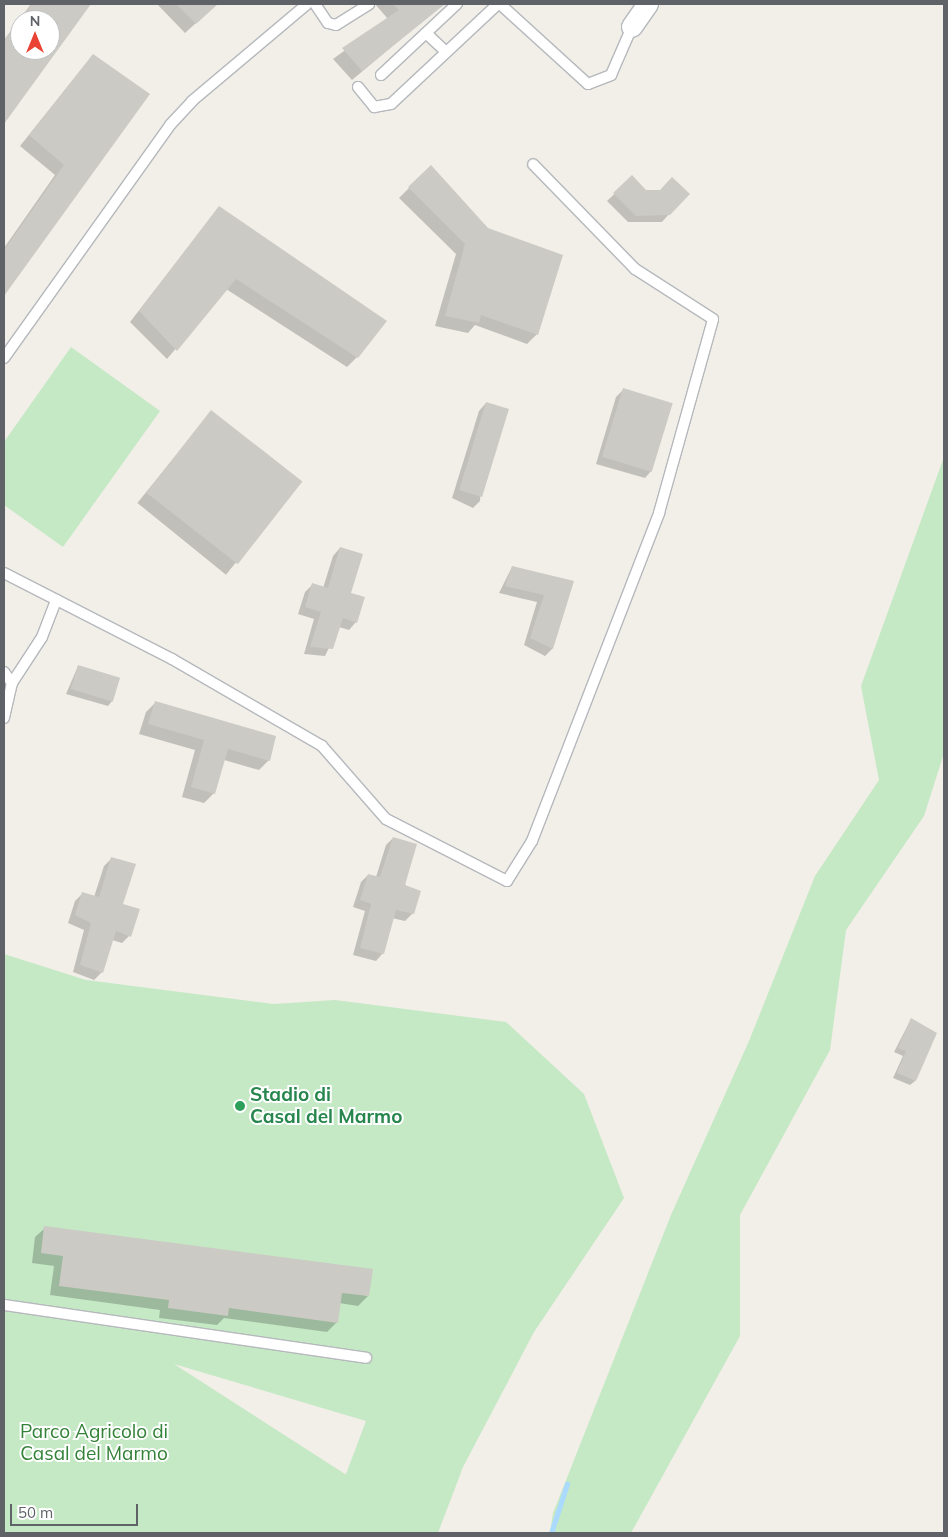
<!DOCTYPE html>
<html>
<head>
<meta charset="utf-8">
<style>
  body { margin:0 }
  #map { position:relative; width:948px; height:1537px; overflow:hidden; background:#f1efe8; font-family:Mulish,sans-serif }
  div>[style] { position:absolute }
  .green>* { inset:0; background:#c5e8c5 }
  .shadow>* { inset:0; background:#0003; transform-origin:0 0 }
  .stream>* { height:5px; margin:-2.5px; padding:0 2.5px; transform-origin:2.5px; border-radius:2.5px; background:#aadaff }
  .building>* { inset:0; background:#cccac5; transform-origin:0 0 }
  .roads { filter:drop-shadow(1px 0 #b5b8bc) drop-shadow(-1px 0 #b5b8bc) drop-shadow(0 1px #b5b8bc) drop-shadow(0 -1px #b5b8bc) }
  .lane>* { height:10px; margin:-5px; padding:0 5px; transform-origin:5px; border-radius:5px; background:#fff }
  .street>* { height:20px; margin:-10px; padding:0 10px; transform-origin:10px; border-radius:10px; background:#fff }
  .dots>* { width:14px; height:14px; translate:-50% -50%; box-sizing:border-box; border:2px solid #fff; border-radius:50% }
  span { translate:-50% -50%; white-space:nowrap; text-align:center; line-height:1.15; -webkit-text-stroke:4px #fff; paint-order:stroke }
  .leisure-label { font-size:19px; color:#27864d; font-weight:700 }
  .left { translate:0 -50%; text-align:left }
  .park-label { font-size:19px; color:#348238 }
  .frame { position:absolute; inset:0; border:5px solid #5f6368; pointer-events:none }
  .north { position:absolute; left:10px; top:10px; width:50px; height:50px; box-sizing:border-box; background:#fff; border:1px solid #bfc1c3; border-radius:50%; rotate:0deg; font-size:14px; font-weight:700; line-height:20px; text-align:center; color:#5f6368 }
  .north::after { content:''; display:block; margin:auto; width:18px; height:22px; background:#ea4335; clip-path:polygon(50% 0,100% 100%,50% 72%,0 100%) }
  .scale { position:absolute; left:10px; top:1504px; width:128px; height:22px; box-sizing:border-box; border:2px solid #5f6368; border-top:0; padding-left:6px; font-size:15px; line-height:18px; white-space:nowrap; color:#5f6368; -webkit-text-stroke:4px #fff; paint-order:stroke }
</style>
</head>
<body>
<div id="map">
  <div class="green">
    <i style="clip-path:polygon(71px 347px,160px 411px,63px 547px,4px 505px,4px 442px)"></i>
    <i style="clip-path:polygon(944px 457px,944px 753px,924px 816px,846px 930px,830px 1050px,740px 1215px,740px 1336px,631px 1533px,550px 1533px,553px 1513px,671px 1215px,749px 1041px,815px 876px,879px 780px,861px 686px)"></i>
    <i style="clip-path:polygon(evenodd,4px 954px,86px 980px,274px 1004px,335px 1000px,506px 1022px,584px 1094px,624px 1198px,534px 1332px,463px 1467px,438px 1533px,4px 1533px,4px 954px,174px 1364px,366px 1421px,346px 1474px,345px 1474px,174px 1364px)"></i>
  </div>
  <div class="shadow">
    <i style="clip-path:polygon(evenodd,31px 4px,87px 7px,4px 122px,4px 40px,31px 4px,20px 20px,50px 20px,50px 50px,20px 50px,20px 20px)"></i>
    <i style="clip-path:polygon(157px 4px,217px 4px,185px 33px)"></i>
    <i style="clip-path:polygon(375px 4px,435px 4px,438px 8px,352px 80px,333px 59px,388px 19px)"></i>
    <i style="clip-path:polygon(93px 55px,148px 95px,4px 294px,4px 248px,55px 175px,20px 146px)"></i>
    <i style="clip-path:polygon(431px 166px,537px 334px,527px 344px,475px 325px,468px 333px,435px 326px,456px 254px,399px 198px)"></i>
    <i style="clip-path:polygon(632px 177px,669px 214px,662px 222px,628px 222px,607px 201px)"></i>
    <i style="clip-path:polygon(219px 207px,357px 357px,347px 367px,226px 289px,167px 359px,130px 322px)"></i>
    <i style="clip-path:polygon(623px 390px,652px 470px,645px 478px,596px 464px,616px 397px)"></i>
    <i style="clip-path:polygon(486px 403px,480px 501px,473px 508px,452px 498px,479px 411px)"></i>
    <i style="left:211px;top:412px;width:114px;height:117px;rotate:39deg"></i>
    <i style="clip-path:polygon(340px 548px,356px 622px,349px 630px,339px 627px,325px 656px,304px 654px,314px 619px,298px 614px,305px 592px,312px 585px,323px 588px,333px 556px)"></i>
    <i style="clip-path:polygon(512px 567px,572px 582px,552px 649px,545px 656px,524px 645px,537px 602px,499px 593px)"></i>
    <i style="clip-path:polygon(78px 666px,112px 701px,108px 706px,66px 694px)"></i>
    <i style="clip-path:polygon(156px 702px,269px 760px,259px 770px,224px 760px,214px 793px,204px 803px,182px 797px,195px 750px,139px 734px,146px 712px)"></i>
    <i style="clip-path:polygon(393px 838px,413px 913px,405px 921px,392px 918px,383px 953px,376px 961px,353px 955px,365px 911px,353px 907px,361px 882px,368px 875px,376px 877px,386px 845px)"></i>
    <i style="clip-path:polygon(111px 859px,129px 936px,122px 943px,112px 940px,101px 973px,94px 980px,73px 972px,84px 930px,68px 923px,75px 901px,82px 894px,94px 897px,104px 866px)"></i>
    <i style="clip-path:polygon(911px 1019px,915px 1081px,910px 1085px,893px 1078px,903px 1056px,894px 1052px)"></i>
    <i style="clip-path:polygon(45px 1228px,368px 1296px,358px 1306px,339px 1303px,337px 1322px,327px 1332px,224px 1318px,217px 1325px,159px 1318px,160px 1310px,50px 1295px,54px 1266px,32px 1263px,35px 1237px)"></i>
  </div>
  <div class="stream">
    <i style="left:551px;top:1533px;width:52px;rotate:-71.9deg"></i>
  </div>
  <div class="building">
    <i style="clip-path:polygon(evenodd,32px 4px,91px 4px,4px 124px,4px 41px,32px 4px,20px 20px,50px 20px,50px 50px,20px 50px,20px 20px)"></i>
    <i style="clip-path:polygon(176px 4px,218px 4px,196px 24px)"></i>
    <i style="clip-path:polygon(393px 4px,445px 4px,362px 71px,342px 48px,399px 10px)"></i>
    <i style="clip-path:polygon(93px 54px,150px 94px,4px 296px,4px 250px,64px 165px,29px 135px)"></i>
    <i style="clip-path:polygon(431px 165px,488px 228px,563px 255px,538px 335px,481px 315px,479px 323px,445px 316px,465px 244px,408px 187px)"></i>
    <i style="clip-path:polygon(632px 175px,646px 190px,660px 190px,672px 177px,690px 194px,670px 215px,636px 216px,613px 193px)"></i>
    <i style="clip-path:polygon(219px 206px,387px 321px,358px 358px,236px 279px,177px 351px,139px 311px)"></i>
    <i style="left:623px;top:388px;width:52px;height:72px;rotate:17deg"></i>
    <i style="left:486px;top:402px;width:24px;height:92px;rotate:17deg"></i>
    <i style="left:211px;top:410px;width:116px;height:105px;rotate:38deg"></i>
    <i style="clip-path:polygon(340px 547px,363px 554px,351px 593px,365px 597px,357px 623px,343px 618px,333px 649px,310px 647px,321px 612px,305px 607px,312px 583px,328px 588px)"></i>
    <i style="clip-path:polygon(512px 566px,574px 581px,553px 649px,530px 638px,544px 595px,505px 586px)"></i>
    <i style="left:78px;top:665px;width:44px;height:25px;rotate:17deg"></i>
    <i style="clip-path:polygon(155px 701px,276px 736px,270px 761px,228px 749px,215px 794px,191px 787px,204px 740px,148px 724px)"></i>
    <i style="clip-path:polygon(393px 837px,417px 844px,405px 885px,421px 891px,414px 914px,396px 910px,384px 954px,360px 948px,371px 904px,360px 900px,368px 874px,380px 877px)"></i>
    <i style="clip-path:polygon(111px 857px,136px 864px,123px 904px,140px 909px,131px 937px,116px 931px,103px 973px,80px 965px,91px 923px,75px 915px,82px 892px,99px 897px)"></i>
    <i style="clip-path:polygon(911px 1018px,937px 1033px,916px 1081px,897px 1073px,906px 1051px,898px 1048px)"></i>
    <i style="clip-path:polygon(44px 1226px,373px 1269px,369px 1296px,342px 1293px,338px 1323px,229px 1308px,228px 1316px,168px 1308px,169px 1300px,59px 1286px,63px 1256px,41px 1253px)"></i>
  </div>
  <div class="roads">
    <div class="lane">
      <i style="left:315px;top:4px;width:23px;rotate:56deg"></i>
      <i style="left:328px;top:23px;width:8px;rotate:14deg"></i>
      <i style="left:336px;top:25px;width:39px;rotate:-32deg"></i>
      <i style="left:500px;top:4px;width:119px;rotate:42.3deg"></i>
      <i style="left:588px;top:84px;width:25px;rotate:-21deg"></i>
      <i style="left:611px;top:75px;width:52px;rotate:-66.4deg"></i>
      <i style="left:428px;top:35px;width:25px;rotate:43deg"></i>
      <i style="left:381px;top:75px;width:104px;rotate:-43.1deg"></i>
      <i style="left:358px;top:87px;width:26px;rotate:51deg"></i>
      <i style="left:374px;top:107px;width:17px;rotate:-10deg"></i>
      <i style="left:391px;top:104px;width:146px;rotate:-43.1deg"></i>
      <i style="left:4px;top:358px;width:286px;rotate:-54.5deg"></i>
      <i style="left:170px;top:125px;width:33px;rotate:-47deg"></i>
      <i style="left:192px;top:101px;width:150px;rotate:-40.1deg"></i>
      <i style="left:4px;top:573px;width:189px;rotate:27.1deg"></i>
      <i style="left:172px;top:659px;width:173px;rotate:30.1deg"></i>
      <i style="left:322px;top:746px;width:97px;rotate:48.8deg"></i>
      <i style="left:386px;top:819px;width:136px;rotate:27.1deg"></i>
      <i style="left:507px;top:881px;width:47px;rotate:-58deg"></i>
      <i style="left:532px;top:841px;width:352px;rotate:-68.8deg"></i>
      <i style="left:659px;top:513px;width:201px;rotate:-74.4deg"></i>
      <i style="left:713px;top:319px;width:93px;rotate:-147.3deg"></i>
      <i style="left:635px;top:269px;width:146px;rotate:-134.2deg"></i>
      <i style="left:4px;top:672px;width:14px;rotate:54deg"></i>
      <i style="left:12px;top:683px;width:36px;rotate:103deg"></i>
      <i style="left:12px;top:683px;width:55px;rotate:-56.9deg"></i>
      <i style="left:42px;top:637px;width:40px;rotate:-69deg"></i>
      <i style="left:4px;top:1305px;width:366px;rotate:8.3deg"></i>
    </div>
    <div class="street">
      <i style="left:632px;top:27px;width:28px;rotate:-55deg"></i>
    </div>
  </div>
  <div class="dots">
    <i style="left:240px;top:1106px;background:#2e9e5b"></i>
  </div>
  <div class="leisure-label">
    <span class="left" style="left:250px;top:1106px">Stadio di<br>Casal del Marmo</span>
  </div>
  <div class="park-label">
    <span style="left:94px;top:1443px">Parco Agricolo di<br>Casal del Marmo</span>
  </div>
  <div class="frame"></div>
  <div class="north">N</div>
  <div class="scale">50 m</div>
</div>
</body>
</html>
